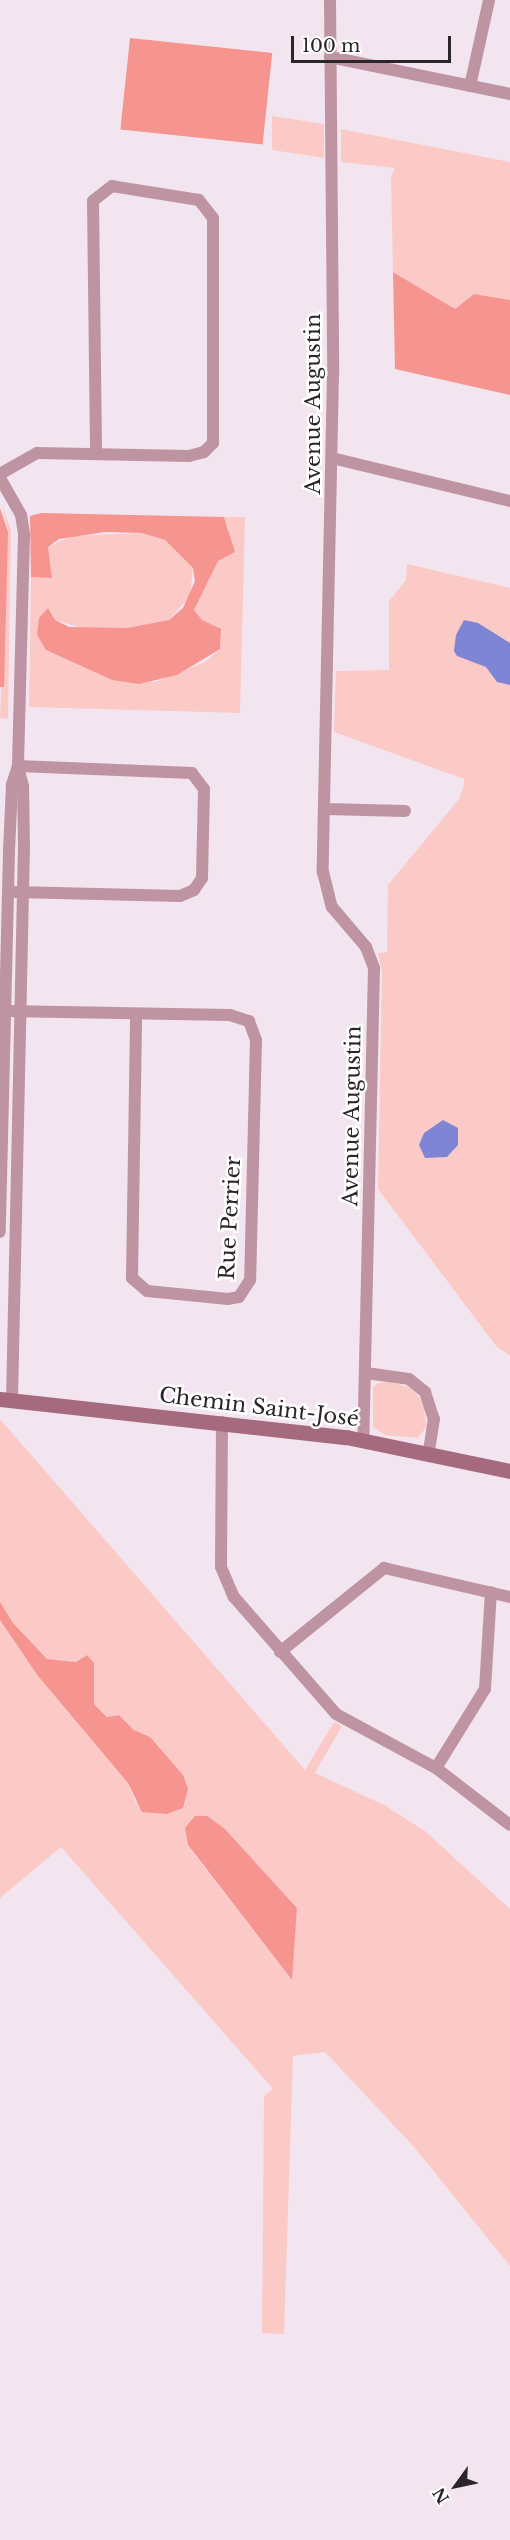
<!DOCTYPE html>
<html>
<head>
<meta charset="utf-8">
<style>
  body { margin:0 }
  #map { position:relative; width:510px; height:2540px; overflow:hidden; background:#f3e5f0; font-family:"Libre Baskerville",serif }
  div>[style] { position:absolute }
  .green>* { inset:0; background:#fbcac6 }
  .forest>* { inset:0; background:#f6948f; transform-origin:0 0 }
  .water>* { inset:0; background:#7e85d5 }
  .street>* { height:12px; margin:-6px; padding:0 6px; transform-origin:6px; border-radius:6px; background:#be94a2 }
  .secondary>* { height:15px; margin:-7.5px; padding:0 7.5px; transform-origin:7.5px; border-radius:7.5px; background:#a66a7f }
  span { translate:-50% -50%; white-space:nowrap; text-align:center; line-height:1.15; -webkit-text-stroke:5px #fff; paint-order:stroke }
  .street-label { font-size:21px; color:#2a2529 }
  .north { position:absolute; left:426px; top:2456px; width:60px; height:60px; -webkit-text-stroke:4px #fff; paint-order:stroke; rotate:237deg; font-size:16px; font-weight:700; line-height:24px; text-align:center; color:#2a2529 }
  .north::after { content:''; display:block; margin:auto; width:21px; height:27px; background:#2a2529; clip-path:polygon(50% 0,100% 100%,50% 72%,0 100%) }
  .scale { position:absolute; left:291px; top:36px; width:160px; height:27px; box-sizing:border-box; border:3px solid #2a2529; border-top:0; padding-left:8px; font-size:18px; line-height:21px; white-space:nowrap; color:#2a2529; -webkit-text-stroke:4px #fff; paint-order:stroke }
</style>
</head>
<body>
<div id="map">
  <div class="green">
    <i style="clip-path:polygon(272px 116px,324px 124px,324px 158px,272px 150px)"></i>
    <i style="clip-path:polygon(341px 129px,510px 162px,510px 300px,474px 294px,455px 309px,393px 272px,391px 177px,395px 168px,341px 162px)"></i>
    <i style="clip-path:polygon(2px 504px,11px 531px,8px 719px,0 718px,8px 532px)"></i>
    <i style="clip-path:polygon(224px 517px,245px 517px,240px 713px,29px 707px,31px 577px,52px 577px,48px 547px,72px 536px,142px 533px,165px 540px,193px 568px,190px 596px,169px 620px,127px 628px,90px 630px,55px 620px,48px 608px,46px 650px,112px 680px,155px 682px,205px 662px,220px 649px,221px 630px,202px 620px,194px 611px,229px 529px)"></i>
    <i style="clip-path:polygon(407px 564px,510px 588px,510px 1356px,496px 1346px,378px 1189px,382px 972px,378px 953px,387px 952px,388px 885px,459px 799px,464px 785px,464px 779px,334px 732px,336px 671px,389px 670px,389px 601px,406px 580px)"></i>
    <i style="clip-path:polygon(390px 1382px,411px 1388px,422px 1401px,427px 1426px,418px 1438px,385px 1435px,373px 1427px,373px 1388px,378px 1383px)"></i>
    <i style="clip-path:polygon(evenodd,0 1419px,305px 1770px,334px 1722px,342px 1726px,315px 1773px,384px 1805px,425px 1831px,510px 1909px,510px 2266px,415px 2148px,325px 2052px,293px 2056px,284px 2334px,262px 2333px,264px 2096px,273px 2089px,61px 1847px,0 1898px,0 1620px,38px 1676px,128px 1783px,136px 1803px,150px 1737px,134px 1730px,119px 1715px,108px 1717px,94px 1704px,94px 1663px,87px 1655px,76px 1662px,47px 1659px,13px 1623px,0 1602px,0 1419px,207px 1816px,224px 1828px,297px 1908px,291px 1979px,188px 1846px,185px 1828px,207px 1816px)"></i>
  </div>
  <div class="forest">
    <i style="left:130px;top:38px;width:143px;height:92px;rotate:6deg"></i>
    <i style="clip-path:polygon(393px 272px,455px 309px,474px 294px,510px 300px,510px 395px,395px 369px)"></i>
    <i style="clip-path:polygon(0 508px,8px 532px,4px 687px,0 687px)"></i>
    <i style="clip-path:polygon(41px 513px,224px 517px,235px 552px,218px 561px,194px 610px,202px 620px,221px 629px,220px 649px,177px 675px,139px 684px,112px 680px,46px 650px,37px 635px,39px 618px,48px 608px,55px 620px,69px 627px,127px 628px,169px 620px,183px 608px,195px 581px,193px 568px,165px 540px,142px 533px,105px 532px,59px 539px,48px 547px,52px 578px,31px 577px,30px 516px)"></i>
    <i style="clip-path:polygon(0 1602px,13px 1623px,47px 1659px,76px 1662px,87px 1655px,94px 1663px,94px 1704px,107px 1717px,119px 1715px,134px 1730px,150px 1737px,183px 1775px,188px 1789px,183px 1808px,167px 1814px,142px 1812px,128px 1783px,38px 1676px,0 1620px)"></i>
    <i style="clip-path:polygon(195px 1816px,207px 1816px,224px 1828px,297px 1908px,292px 1980px,188px 1845px,185px 1828px)"></i>
  </div>
  <div class="water">
    <i style="clip-path:polygon(464px 620px,478px 623px,510px 643px,510px 685px,497px 682px,486px 667px,457px 656px,454px 651px,456px 635px)"></i>
    <i style="clip-path:polygon(443px 1120px,458px 1128px,458px 1145px,447px 1157px,425px 1158px,419px 1145px,424px 1133px)"></i>
  </div>
  <div class="street">
    <i style="left:330px;top:0;width:374px;rotate:89.5deg"></i>
    <i style="left:333px;top:374px;width:498px;rotate:91.2deg"></i>
    <i style="left:323px;top:872px;width:36px;rotate:76deg"></i>
    <i style="left:332px;top:907px;width:52px;rotate:49.6deg"></i>
    <i style="left:366px;top:947px;width:22px;rotate:69deg"></i>
    <i style="left:374px;top:968px;width:472px;rotate:91.3deg"></i>
    <i style="left:330px;top:57px;width:184px;rotate:11.6deg"></i>
    <i style="left:470px;top:86px;width:88px;rotate:-77.5deg"></i>
    <i style="left:332px;top:458px;width:183px;rotate:13.6deg"></i>
    <i style="left:0;top:474px;width:43px;rotate:-29.6deg"></i>
    <i style="left:37px;top:453px;width:152px;rotate:1.1deg"></i>
    <i style="left:189px;top:456px;width:16px;rotate:-15deg"></i>
    <i style="left:204px;top:452px;width:13px;rotate:-45deg"></i>
    <i style="left:213px;top:443px;width:225px;rotate:-90deg"></i>
    <i style="left:213px;top:218px;width:23px;rotate:-128deg"></i>
    <i style="left:199px;top:200px;width:88px;rotate:-170.9deg"></i>
    <i style="left:112px;top:186px;width:24px;rotate:142deg"></i>
    <i style="left:93px;top:201px;width:252px;rotate:89.3deg"></i>
    <i style="left:0;top:478px;width:43px;rotate:60.4deg"></i>
    <i style="left:21px;top:515px;width:20px;rotate:81deg"></i>
    <i style="left:24px;top:535px;width:231px;rotate:91.5deg"></i>
    <i style="left:18px;top:766px;width:20px;rotate:108deg"></i>
    <i style="left:12px;top:785px;width:67px;rotate:92.6deg"></i>
    <i style="left:9px;top:852px;width:380px;rotate:91.4deg"></i>
    <i style="left:325px;top:809px;width:80px;rotate:1.4deg"></i>
    <i style="left:15px;top:892px;width:165px;rotate:1.4deg"></i>
    <i style="left:180px;top:896px;width:15px;rotate:-23deg"></i>
    <i style="left:194px;top:890px;width:14px;rotate:-56deg"></i>
    <i style="left:202px;top:878px;width:89px;rotate:-88.7deg"></i>
    <i style="left:204px;top:789px;width:20px;rotate:-127deg"></i>
    <i style="left:192px;top:773px;width:174px;rotate:-177.7deg"></i>
    <i style="left:6px;top:1011px;width:224px;rotate:1deg"></i>
    <i style="left:230px;top:1015px;width:20px;rotate:18deg"></i>
    <i style="left:249px;top:1021px;width:20px;rotate:70deg"></i>
    <i style="left:256px;top:1040px;width:240px;rotate:91.4deg"></i>
    <i style="left:250px;top:1280px;width:20px;rotate:123deg"></i>
    <i style="left:239px;top:1297px;width:11px;rotate:170deg"></i>
    <i style="left:228px;top:1299px;width:81px;rotate:-174.4deg"></i>
    <i style="left:147px;top:1291px;width:20px;rotate:-139deg"></i>
    <i style="left:132px;top:1278px;width:264px;rotate:-89.1deg"></i>
    <i style="left:366px;top:1373px;width:43px;rotate:7.9deg"></i>
    <i style="left:409px;top:1379px;width:21px;rotate:39deg"></i>
    <i style="left:425px;top:1392px;width:28px;rotate:72deg"></i>
    <i style="left:434px;top:1419px;width:33px;rotate:99deg"></i>
    <i style="left:12px;top:1400px;width:553px;rotate:-88.76deg"></i>
    <i style="left:24px;top:847px;width:61px;rotate:-90.9deg"></i>
    <i style="left:23px;top:786px;width:20px;rotate:-105deg"></i>
    <i style="left:222px;top:1422px;width:145px;rotate:90.4deg"></i>
    <i style="left:221px;top:1567px;width:33px;rotate:67deg"></i>
    <i style="left:234px;top:1597px;width:155px;rotate:48.9deg"></i>
    <i style="left:336px;top:1714px;width:114px;rotate:28.4deg"></i>
    <i style="left:436px;top:1768px;width:93px;rotate:37.6deg"></i>
    <i style="left:280px;top:1652px;width:134px;rotate:-38.9deg"></i>
    <i style="left:384px;top:1568px;width:129px;rotate:13deg"></i>
    <i style="left:436px;top:1768px;width:93px;rotate:-58.2deg"></i>
    <i style="left:485px;top:1689px;width:97px;rotate:-86.5deg"></i>
  </div>
  <div class="secondary">
    <i style="left:0;top:1399px;width:348px;rotate:6.3deg"></i>
    <i style="left:346px;top:1437px;width:167px;rotate:11.7deg"></i>
  </div>
  <div class="street-label">
    <span style="left:313px;top:404px;rotate:-90deg">Avenue Augustin</span>
    <span style="left:352px;top:1116px;rotate:-89deg">Avenue Augustin</span>
    <span style="left:230px;top:1218px;rotate:-87deg">Rue Perrier</span>
    <span style="left:259px;top:1407px;rotate:7deg">Chemin Saint-José</span>
  </div>
  <div class="north">N</div>
  <div class="scale">100 m</div>
</div>
</body>
</html>
